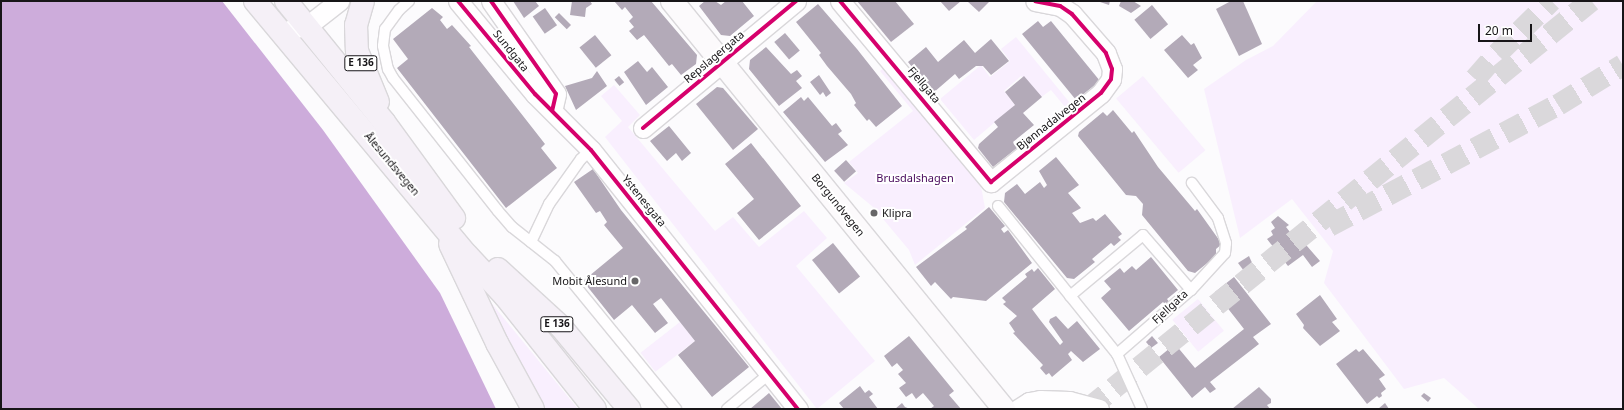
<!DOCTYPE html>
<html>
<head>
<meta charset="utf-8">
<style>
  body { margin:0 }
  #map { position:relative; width:1624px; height:410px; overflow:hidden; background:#fcfbfd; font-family:"Noto Sans",sans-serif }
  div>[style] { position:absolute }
  .green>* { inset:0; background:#f9effe; transform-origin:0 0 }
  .water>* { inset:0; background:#cdacdb }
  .building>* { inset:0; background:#b3aab8; transform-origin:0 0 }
  .highway-tunnel>* { height:22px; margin-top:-11px; transform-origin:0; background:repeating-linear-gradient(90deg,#dad8db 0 22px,transparent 0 33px) }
  .roads { filter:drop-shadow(1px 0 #d9d7da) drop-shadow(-1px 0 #d9d7da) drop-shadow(0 1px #d9d7da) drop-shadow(0 -1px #d9d7da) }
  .lane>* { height:10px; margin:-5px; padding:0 5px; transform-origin:5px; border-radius:5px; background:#fffeff }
  .street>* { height:19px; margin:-9.5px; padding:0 9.5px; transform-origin:9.5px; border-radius:9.5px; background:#fffeff }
  .secondary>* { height:22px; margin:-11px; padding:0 11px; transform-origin:11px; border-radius:11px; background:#fcfafc }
  .highway>* { height:22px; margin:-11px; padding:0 11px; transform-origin:11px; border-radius:11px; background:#f5f0f7 }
  .cycleway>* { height:4px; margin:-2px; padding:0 2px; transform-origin:2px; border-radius:2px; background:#d6006c }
  .dots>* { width:11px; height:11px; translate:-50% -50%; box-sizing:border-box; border:2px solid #fff; border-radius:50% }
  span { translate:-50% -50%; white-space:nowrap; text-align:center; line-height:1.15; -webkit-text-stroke:4px #fff; paint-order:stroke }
  .shield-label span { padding:1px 3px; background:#fff; border:1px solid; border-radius:3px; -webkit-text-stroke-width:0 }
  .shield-label { font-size:10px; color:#171518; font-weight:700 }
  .street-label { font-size:11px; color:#171518 }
  .park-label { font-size:11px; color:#48095c }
  .poi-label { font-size:11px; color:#171518 }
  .left { translate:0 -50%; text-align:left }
  .right { translate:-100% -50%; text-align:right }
  .frame { position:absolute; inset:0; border:2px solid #171518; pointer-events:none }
  .scale { position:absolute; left:1478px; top:24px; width:54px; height:18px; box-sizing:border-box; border:2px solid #171518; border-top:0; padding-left:5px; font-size:12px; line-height:14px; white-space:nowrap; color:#171518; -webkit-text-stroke:3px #fff; paint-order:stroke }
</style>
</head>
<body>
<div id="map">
  <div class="green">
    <i style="clip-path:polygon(1317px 1px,1623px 1px,1623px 409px,1479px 409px,1444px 378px,1404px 389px,1324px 283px,1333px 251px,1292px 199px,1240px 238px,1204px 89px,1246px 60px,1273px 46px)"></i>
    <i style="clip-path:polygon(1016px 37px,1070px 103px,1065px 107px,1051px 90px,1040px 98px,1021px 76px,1004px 91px,1015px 105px,974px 140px,940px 99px,981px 65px,990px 77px,1010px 61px,1001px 49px)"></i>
    <i style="clip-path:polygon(888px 65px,979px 175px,985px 208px,915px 265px,909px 250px,873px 207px,844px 183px,858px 173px,849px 162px,913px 111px,880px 71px)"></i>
    <i style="left:1143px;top:76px;width:97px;height:35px;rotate:50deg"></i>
    <i style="clip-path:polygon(614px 85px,640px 115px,628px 127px,715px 231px,733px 217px,759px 247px,804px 211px,827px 238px,796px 266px,875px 361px,817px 409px,605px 137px,622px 121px,601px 96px)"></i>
    <i style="clip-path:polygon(485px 295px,578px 409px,544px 409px,530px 388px)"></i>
    <i style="left:1198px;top:299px;width:41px;height:33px;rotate:51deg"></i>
    <i style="left:680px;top:322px;width:24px;height:50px;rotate:52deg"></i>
  </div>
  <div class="water">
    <i style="clip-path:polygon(1px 1px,222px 1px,323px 130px,440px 293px,496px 409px,1px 409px)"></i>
  </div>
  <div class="building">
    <i style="clip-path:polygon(513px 1px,535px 1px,539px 6px,524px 18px)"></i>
    <i style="clip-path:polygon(572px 1px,590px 1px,592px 4px,586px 8px,585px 17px,570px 15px)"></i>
    <i style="clip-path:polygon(614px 1px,651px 1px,697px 55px,696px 64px,681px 75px,672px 64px,669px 66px,644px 35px,637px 40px,629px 31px,634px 27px,629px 21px,633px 17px,625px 7px,622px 10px)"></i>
    <i style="clip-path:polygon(705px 1px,715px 1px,721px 5px,726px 1px,742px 1px,754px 16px,730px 36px,721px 35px,699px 6px)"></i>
    <i style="clip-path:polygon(857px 1px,895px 1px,914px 24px,891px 42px)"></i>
    <i style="clip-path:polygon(940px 1px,961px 1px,949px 11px)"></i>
    <i style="clip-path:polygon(967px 1px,990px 1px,979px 12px)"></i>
    <i style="clip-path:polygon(1097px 1px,1110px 1px,1109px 5px)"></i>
    <i style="clip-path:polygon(1121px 1px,1133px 1px,1141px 6px,1131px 13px,1119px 6px)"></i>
    <i style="clip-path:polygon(1231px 1px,1243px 1px,1262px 44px,1239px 56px,1216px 9px)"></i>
    <i style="clip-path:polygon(818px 4px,857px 49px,902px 106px,876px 127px,869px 119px,867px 121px,854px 105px,856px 103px,851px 94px,827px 66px,819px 55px,821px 53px,796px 22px)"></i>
    <i style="left:1152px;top:5px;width:25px;height:23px;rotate:50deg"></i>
    <i style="clip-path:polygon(432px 8px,443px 17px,440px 20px,447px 29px,452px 25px,471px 46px,469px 47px,545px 144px,541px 148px,557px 168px,506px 208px,397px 68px,408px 59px,393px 39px)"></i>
    <i style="left:545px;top:8px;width:21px;height:15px;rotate:55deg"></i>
    <i style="left:559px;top:13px;width:17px;height:6px;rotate:45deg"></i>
    <i style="clip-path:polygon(1038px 21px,1043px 27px,1051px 21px,1100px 81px,1076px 100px,1022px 34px)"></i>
    <i style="left:785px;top:33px;width:23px;height:14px;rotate:50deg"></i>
    <i style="left:595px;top:35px;width:26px;height:20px;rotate:51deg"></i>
    <i style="clip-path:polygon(1182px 35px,1191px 45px,1194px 43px,1202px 58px,1193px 65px,1198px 70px,1188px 78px,1164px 50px)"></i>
    <i style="clip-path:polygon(991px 39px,1009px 61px,991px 75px,983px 66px,976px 66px,959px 79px,955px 74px,933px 93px,908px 62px,926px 47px,938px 62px,964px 40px,975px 53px)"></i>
    <i style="clip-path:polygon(766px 47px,791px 74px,797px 70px,802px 76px,796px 81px,802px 88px,779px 106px,749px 69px,750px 60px)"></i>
    <i style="clip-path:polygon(638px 61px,647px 72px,652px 67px,668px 87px,646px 105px,624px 72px)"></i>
    <i style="clip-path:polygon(597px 71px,607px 86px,576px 110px,565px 86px,592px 78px)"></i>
    <i style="clip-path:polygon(819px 75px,831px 93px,826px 97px,823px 92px,820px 95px,810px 82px)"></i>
    <i style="left:619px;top:76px;width:8px;height:6px;rotate:50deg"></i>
    <i style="clip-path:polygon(1024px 76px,1042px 97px,1023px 113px,1034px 125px,1013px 142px,1017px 148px,993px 167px,978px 148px,979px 144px,998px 127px,994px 122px,1015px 105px,1005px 92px)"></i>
    <i style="clip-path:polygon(717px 87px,723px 88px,758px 129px,733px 150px,696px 104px)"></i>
    <i style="clip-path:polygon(801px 97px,804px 101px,808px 97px,832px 126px,836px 123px,842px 131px,838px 134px,848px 145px,825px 162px,783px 112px)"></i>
    <i style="clip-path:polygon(1113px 110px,1132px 133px,1134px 131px,1158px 167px,1195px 211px,1197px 209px,1222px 244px,1216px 249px,1216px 256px,1195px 273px,1188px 271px,1142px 215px,1143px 204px,1136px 196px,1126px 195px,1078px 136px,1079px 132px,1103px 112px,1107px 116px)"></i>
    <i style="clip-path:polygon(669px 126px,691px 153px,682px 161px,676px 153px,667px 161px,650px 141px)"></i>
    <i style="clip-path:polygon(751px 143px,801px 206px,759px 240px,737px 213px,754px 199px,725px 164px)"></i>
    <i style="clip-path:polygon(1056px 157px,1079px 185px,1068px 193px,1081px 208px,1072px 213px,1080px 223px,1093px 218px,1096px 221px,1105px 214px,1122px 234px,1118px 237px,1121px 240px,1114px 246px,1111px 243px,1092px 259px,1095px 262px,1074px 279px,1067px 278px,1004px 202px,1005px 193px,1017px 184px,1025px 194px,1040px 182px,1044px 188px,1047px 185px,1039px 171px)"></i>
    <i style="left:846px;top:160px;width:15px;height:16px;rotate:48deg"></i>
    <i style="clip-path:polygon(593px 169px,621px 210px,749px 367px,712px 397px,678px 355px,695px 341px,661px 298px,653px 304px,668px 323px,655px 333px,632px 305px,614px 320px,583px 281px,623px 248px,604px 225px,607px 222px,600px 211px,596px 213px,574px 182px)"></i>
    <i style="clip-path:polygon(989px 207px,1005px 226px,1001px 229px,1004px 233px,1008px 230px,1032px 263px,986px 301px,953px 297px,951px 299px,935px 282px,931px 286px,916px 267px,967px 229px,965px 227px)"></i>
    <i style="clip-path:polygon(1278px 216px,1289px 225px,1286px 227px,1297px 241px,1300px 238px,1320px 261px,1312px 267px,1303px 255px,1288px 266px,1267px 239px,1273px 235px,1271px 231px,1275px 228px,1271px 222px)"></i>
    <i style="left:833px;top:243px;width:43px;height:27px;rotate:51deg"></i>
    <i style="clip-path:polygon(1249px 256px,1257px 274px,1250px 279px,1238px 263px)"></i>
    <i style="clip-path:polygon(1151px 257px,1178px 290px,1167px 299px,1170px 303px,1167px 306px,1163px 302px,1129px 331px,1101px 298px,1111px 289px,1104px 281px,1120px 268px,1124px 273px,1132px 266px,1136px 270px)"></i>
    <i style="clip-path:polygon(1038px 268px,1055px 289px,1032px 309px,1041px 321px,1060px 345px,1063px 342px,1049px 322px,1050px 319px,1056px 316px,1068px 329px,1077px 321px,1100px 349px,1083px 362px,1071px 351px,1068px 354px,1072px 360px,1052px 377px,1049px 373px,1046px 375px,1040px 368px,1043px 365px,1013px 333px,1015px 332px,1009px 323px,1017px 316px,1003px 304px,1006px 302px,1002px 298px,1027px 277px,1025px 274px,1032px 269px,1034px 272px)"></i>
    <i style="clip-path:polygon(1234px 277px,1271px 324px,1253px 337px,1259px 344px,1210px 382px,1216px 389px,1210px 393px,1205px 387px,1192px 398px,1159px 357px,1175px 344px,1195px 368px,1244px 329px,1215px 292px)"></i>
    <i style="clip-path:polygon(1320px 295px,1337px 319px,1332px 322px,1340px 331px,1320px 346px,1303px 328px,1304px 325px,1296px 314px)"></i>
    <i style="clip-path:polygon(909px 336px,954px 391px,949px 395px,961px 409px,930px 409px,934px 406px,923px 393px,916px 399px,912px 393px,906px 397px,899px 388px,906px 383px,898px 374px,903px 370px,897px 363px,892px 367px,884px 356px)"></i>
    <i style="clip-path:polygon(1152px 336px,1158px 343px,1151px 348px,1146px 342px)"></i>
    <i style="clip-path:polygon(1356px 349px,1359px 352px,1363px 349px,1385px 375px,1379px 379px,1386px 389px,1381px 393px,1382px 396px,1379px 398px,1377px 396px,1367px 404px,1336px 364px)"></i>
    <i style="clip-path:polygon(860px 386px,865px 393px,869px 390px,873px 394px,869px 397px,878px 409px,844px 409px,839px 403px)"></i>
    <i style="clip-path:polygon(1259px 387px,1271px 399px,1271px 403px,1267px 405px,1270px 409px,1232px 409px)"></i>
    <i style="clip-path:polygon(769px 393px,782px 409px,750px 409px)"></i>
    <i style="clip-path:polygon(1424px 393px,1431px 398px,1428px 402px,1421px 396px)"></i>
    <i style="clip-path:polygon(902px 403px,905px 407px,910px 409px,895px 409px)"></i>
    <i style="clip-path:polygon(1385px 403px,1389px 409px,1378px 409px)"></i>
  </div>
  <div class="highway-tunnel">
    <i style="left:1475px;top:79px;width:33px;rotate:-49deg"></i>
    <i style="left:1497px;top:54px;width:76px;rotate:-44.5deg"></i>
    <i style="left:1329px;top:226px;width:259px;rotate:-27.9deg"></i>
    <i style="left:1558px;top:105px;width:76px;rotate:-31.6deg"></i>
    <i style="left:1088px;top:409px;width:648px;rotate:-39.05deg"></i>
  </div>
  <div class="roads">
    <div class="lane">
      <i style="left:409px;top:1px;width:13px;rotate:138deg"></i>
      <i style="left:399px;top:10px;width:24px;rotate:126deg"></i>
      <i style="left:385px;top:29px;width:17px;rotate:97deg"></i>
      <i style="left:383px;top:46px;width:24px;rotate:78deg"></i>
      <i style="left:388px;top:69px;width:10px;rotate:61deg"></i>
      <i style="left:393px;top:78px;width:169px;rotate:51.7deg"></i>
      <i style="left:498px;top:211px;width:21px;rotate:49deg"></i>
      <i style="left:512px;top:227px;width:55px;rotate:38.3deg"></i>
      <i style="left:555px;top:261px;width:191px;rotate:50.7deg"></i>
      <i style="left:998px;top:206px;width:190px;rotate:51.2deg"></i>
      <i style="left:1117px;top:354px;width:60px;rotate:65.6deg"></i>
      <i style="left:531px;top:242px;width:42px;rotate:-64.7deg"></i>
      <i style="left:549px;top:204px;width:55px;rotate:-54.6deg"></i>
      <i style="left:581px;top:159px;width:13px;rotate:-42deg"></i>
      <i style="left:1070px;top:296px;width:95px;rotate:-39.9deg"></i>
      <i style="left:1143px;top:235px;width:73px;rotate:48.9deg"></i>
      <i style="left:1117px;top:354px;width:98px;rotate:-40.9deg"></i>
      <i style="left:1191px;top:290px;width:50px;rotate:-47.4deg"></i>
      <i style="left:1225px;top:253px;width:10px;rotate:-84deg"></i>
      <i style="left:1226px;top:243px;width:26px;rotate:-108deg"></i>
      <i style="left:1218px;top:218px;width:44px;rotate:-126.6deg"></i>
      <i style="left:727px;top:409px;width:56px;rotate:-39.9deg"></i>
    </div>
    <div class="street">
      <i style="left:458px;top:1px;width:121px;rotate:50.4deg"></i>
      <i style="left:535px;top:94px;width:79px;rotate:45deg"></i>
      <i style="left:591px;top:150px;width:332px;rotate:51.4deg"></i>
      <i style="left:491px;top:1px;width:113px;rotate:55deg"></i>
      <i style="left:556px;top:94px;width:17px;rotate:103deg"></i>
      <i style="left:840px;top:1px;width:236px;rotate:50.2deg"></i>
      <i style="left:991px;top:182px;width:141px;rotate:-39deg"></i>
      <i style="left:1101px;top:93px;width:17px;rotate:-54deg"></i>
      <i style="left:1111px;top:79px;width:10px;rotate:-84deg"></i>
      <i style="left:1112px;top:69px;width:17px;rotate:-111deg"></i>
      <i style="left:1106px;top:53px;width:52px;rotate:-131.1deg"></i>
      <i style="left:1072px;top:14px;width:14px;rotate:-146deg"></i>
      <i style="left:1060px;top:6px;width:25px;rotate:-169deg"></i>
      <i style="left:291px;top:29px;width:16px;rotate:-11deg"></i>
      <i style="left:307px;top:26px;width:41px;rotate:-38deg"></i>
      <i style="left:643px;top:128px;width:199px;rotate:-39.7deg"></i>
      <i style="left:1018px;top:409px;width:13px;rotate:-32deg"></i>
      <i style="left:1029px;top:402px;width:11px;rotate:-10deg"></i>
      <i style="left:1040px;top:400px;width:29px;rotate:2deg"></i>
      <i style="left:1069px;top:401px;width:31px;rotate:15deg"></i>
    </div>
    <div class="secondary">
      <i style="left:672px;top:1px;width:526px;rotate:50.86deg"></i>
    </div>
    <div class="highway">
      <i style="left:255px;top:1px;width:331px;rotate:50.2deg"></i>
      <i style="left:467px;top:255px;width:56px;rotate:47.2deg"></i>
      <i style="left:505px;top:296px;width:144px;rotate:51.5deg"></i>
      <i style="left:286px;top:1px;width:156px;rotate:51deg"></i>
      <i style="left:384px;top:122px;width:119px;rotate:53.9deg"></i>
      <i style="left:363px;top:1px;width:25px;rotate:106deg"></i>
      <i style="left:356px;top:25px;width:26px;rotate:88deg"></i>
      <i style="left:357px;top:51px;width:55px;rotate:67.6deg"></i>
      <i style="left:450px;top:244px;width:110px;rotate:64.6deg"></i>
      <i style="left:497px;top:343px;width:75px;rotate:61.4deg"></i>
      <i style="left:498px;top:269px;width:86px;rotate:42.6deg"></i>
      <i style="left:561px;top:327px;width:107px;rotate:50.3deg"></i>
    </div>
  </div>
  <div class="cycleway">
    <i style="left:458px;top:1px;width:121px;rotate:50.4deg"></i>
    <i style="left:535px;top:94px;width:79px;rotate:45deg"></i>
    <i style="left:591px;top:150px;width:332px;rotate:51.4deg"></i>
    <i style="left:491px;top:1px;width:113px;rotate:55deg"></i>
    <i style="left:556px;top:94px;width:17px;rotate:103deg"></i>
    <i style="left:840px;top:1px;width:236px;rotate:50.2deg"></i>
    <i style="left:991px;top:182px;width:141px;rotate:-39deg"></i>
    <i style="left:1101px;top:93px;width:17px;rotate:-54deg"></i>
    <i style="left:1111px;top:79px;width:10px;rotate:-84deg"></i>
    <i style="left:1112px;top:69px;width:17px;rotate:-111deg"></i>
    <i style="left:1106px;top:53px;width:52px;rotate:-131.1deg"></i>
    <i style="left:1072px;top:14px;width:14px;rotate:-146deg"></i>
    <i style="left:1060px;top:6px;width:25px;rotate:-169deg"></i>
    <i style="left:643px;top:128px;width:199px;rotate:-39.7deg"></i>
  </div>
  <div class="dots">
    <i style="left:874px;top:213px;background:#676668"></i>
    <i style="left:635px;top:281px;background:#676668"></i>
  </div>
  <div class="shield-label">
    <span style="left:361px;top:63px">E 136</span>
    <span style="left:557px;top:324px">E 136</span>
  </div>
  <div class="street-label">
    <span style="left:511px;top:51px;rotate:51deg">Sundgata</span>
    <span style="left:714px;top:57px;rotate:-40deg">Repslagergata</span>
    <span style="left:924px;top:85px;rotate:50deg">Fjellgata</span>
    <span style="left:1051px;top:122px;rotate:-38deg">Bjønnadalvegen</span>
    <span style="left:392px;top:164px;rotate:50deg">Ålesundsvegen</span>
    <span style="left:644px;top:201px;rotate:51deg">Ystenesgata</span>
    <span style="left:838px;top:205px;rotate:51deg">Borgundvegen</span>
    <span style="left:1170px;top:307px;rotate:-43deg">Fjellgata</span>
  </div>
  <div class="park-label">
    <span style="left:915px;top:178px">Brusdalshagen</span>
  </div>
  <div class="poi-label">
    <span class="left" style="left:882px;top:213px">Klipra</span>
    <span class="right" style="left:627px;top:281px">Mobit Ålesund</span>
  </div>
  <div class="frame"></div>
  <div class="scale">20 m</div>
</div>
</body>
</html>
